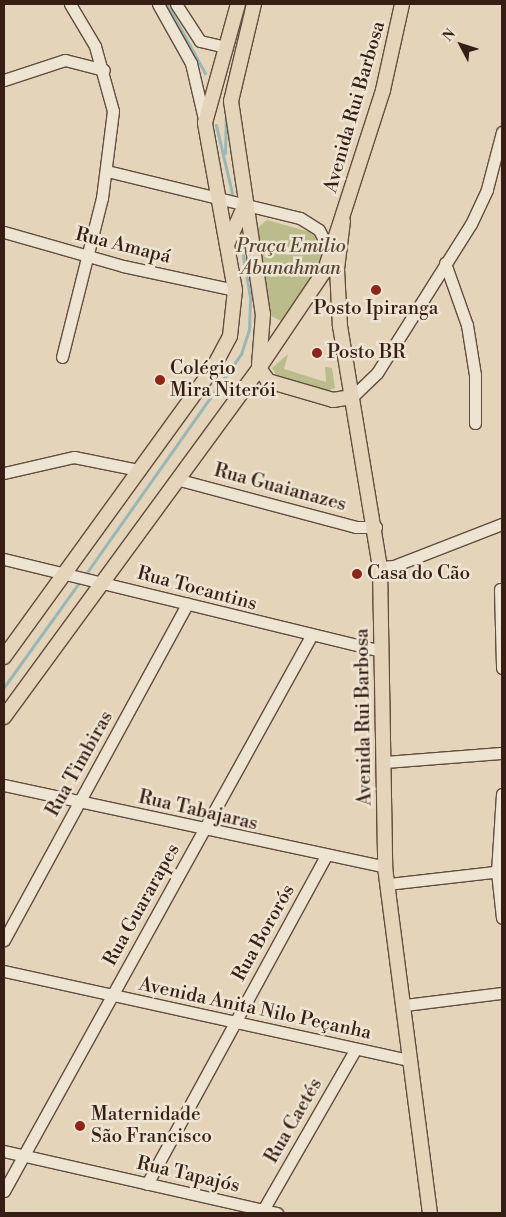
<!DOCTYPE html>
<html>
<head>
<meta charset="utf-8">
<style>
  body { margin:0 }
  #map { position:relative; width:506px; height:1217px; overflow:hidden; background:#e4d5ba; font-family:"Libre Bodoni",serif }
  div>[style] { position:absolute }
  .green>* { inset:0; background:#babc8c }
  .stream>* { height:3px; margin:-1.5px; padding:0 1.5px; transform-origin:1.5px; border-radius:1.5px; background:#97b8b6 }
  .roads { filter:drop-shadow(1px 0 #624c3e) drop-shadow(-1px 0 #624c3e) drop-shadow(0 1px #624c3e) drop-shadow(0 -1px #624c3e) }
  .minor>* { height:11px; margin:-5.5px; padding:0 5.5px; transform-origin:5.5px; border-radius:5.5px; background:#ede4d2 }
  .major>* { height:14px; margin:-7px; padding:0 7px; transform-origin:7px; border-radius:7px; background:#e4d5ba }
  .dots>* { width:14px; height:14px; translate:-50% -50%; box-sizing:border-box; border:2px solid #ede4d2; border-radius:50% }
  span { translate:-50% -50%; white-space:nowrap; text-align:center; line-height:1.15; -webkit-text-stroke:5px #ede4d2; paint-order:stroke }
  .street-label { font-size:19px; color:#371e14 }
  .park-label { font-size:19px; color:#584632; font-style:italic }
  .poi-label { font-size:19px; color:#371e14 }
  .left { translate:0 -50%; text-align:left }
  .frame { position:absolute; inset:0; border:5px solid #371e14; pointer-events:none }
  .north { position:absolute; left:436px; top:20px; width:50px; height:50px; -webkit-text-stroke:4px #ede4d2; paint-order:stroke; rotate:310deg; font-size:14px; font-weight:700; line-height:20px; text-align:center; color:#371e14 }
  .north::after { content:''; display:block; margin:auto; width:18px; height:22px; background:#371e14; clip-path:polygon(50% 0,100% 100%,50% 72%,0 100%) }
</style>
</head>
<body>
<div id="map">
  <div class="green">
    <i style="clip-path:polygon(267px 220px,310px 232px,320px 241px,324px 254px,315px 277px,281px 321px,269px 315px,256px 229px)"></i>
    <i style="clip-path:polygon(288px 354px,284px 369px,326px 382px,325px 367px,332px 368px,335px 388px,326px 391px,277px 376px,272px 368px)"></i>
  </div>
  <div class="stream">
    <i style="left:167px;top:4px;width:79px;rotate:61.2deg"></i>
    <i style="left:226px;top:95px;width:63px;rotate:-77.1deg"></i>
    <i style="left:216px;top:125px;width:70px;rotate:76.8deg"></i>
    <i style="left:225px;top:153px;width:41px;rotate:-88.6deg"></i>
    <i style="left:85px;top:575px;width:271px;rotate:-54.8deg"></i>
    <i style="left:241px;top:354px;width:25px;rotate:-72deg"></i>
    <i style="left:249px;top:330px;width:33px;rotate:-88deg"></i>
    <i style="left:250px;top:297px;width:67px;rotate:-99.5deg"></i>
    <i style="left:4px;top:687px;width:132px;rotate:-54.3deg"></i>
  </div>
  <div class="roads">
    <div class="minor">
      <i style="left:158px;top:4px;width:68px;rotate:60.8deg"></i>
      <i style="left:191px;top:63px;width:62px;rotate:76.9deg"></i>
      <i style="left:176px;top:4px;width:44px;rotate:57deg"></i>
      <i style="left:200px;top:41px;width:26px;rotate:13deg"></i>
      <i style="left:4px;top:80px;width:64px;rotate:-18.2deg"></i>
      <i style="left:65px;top:60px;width:40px;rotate:14.4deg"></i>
      <i style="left:107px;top:171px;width:199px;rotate:13.7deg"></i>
      <i style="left:300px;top:218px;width:22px;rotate:32deg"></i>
      <i style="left:319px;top:230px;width:27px;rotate:63deg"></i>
      <i style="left:4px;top:232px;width:124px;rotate:15.9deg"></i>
      <i style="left:123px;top:266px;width:115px;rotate:12.1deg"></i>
      <i style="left:445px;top:263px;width:66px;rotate:70.5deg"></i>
      <i style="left:467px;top:325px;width:51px;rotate:80.9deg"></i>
      <i style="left:475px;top:375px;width:48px;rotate:90deg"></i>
      <i style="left:62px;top:357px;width:164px;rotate:-75.9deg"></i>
      <i style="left:102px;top:198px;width:88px;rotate:-82.8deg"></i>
      <i style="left:113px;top:111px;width:67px;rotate:-105.5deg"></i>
      <i style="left:95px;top:46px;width:49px;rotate:-120.8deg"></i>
      <i style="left:352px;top:397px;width:35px;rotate:-44deg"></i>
      <i style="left:377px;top:373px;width:176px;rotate:-57.8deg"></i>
      <i style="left:471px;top:224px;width:38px;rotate:-65deg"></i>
      <i style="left:487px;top:189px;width:59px;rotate:-75.3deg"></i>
      <i style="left:4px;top:473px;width:72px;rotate:-12.9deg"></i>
      <i style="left:74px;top:457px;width:65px;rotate:11.5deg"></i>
      <i style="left:176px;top:479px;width:186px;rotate:14.9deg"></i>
      <i style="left:356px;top:527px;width:20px"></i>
      <i style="left:4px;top:559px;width:389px;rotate:13.7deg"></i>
      <i style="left:380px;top:567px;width:14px;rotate:-4deg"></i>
      <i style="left:394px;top:566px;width:116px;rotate:-21.3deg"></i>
      <i style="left:500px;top:589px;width:79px;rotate:88.5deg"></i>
      <i style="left:384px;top:762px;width:118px;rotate:-4.4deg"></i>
      <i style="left:4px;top:785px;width:390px;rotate:12.1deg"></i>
      <i style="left:502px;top:794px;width:78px;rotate:93.7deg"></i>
      <i style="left:497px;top:872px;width:46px;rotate:83.8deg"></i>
      <i style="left:388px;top:884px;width:115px;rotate:-6.5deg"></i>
      <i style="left:4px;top:940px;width:383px;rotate:-61.4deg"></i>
      <i style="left:4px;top:971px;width:416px;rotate:12.4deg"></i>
      <i style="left:405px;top:1005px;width:98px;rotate:-7.1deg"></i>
      <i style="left:4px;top:1151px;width:280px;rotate:12.8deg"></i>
      <i style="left:147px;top:1184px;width:372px;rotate:-61.4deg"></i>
      <i style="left:4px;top:1191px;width:634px;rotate:-61.05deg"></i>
      <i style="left:263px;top:1210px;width:185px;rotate:-60.1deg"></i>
    </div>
    <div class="major">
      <i style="left:254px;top:4px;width:100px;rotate:103.3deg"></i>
      <i style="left:231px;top:101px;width:215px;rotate:81.5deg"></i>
      <i style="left:263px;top:314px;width:51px;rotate:94.5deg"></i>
      <i style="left:343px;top:221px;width:48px;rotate:97.1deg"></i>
      <i style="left:337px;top:269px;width:57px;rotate:87deg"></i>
      <i style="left:340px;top:326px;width:244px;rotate:80.6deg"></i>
      <i style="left:380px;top:567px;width:300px;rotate:89deg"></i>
      <i style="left:385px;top:867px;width:349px;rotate:82.6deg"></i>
      <i style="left:227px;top:245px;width:44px;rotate:-65.8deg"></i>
      <i style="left:259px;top:368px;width:16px;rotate:55deg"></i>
      <i style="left:268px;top:381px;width:68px;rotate:16.3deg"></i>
      <i style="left:333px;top:400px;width:19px;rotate:-9deg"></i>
      <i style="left:4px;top:657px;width:354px;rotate:-54.1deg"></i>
      <i style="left:212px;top:370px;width:38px;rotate:-62deg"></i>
      <i style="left:230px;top:336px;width:46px;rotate:-83.8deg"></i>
      <i style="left:235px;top:290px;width:170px;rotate:-100.2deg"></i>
      <i style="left:205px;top:123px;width:123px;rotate:-74.5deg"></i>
      <i style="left:4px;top:717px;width:432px;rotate:-53.8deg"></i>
      <i style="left:259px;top:368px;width:118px;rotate:-56deg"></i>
      <i style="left:325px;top:270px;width:189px;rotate:-72.1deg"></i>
      <i style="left:383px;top:90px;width:88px;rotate:-77.5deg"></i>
    </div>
  </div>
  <div class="dots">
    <i style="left:376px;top:290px;background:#8f2418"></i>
    <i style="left:317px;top:353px;background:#8f2418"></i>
    <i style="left:160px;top:380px;background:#8f2418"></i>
    <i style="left:357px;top:574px;background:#8f2418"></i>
    <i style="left:80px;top:1126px;background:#8f2418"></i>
  </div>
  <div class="street-label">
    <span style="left:355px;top:107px;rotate:-74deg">Avenida Rui Barbosa</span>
    <span style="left:123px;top:246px;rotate:14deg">Rua Amapá</span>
    <span style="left:280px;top:488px;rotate:15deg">Rua Guaianazes</span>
    <span style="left:197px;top:589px;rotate:15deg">Rua Tocantins</span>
    <span style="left:364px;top:717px;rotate:-91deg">Avenida Rui Barbosa</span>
    <span style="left:80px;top:764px;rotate:-61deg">Rua Timbiras</span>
    <span style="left:198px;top:811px;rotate:13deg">Rua Tabajaras</span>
    <span style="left:142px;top:905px;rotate:-61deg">Rua Guararapes</span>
    <span style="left:264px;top:933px;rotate:-61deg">Rua Bororós</span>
    <span style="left:255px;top:1009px;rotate:12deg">Avenida Anita Nilo Peçanha</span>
    <span style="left:294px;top:1121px;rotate:-60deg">Rua Caetés</span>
    <span style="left:188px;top:1175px;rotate:13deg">Rua Tapajós</span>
  </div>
  <div class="park-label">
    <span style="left:291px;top:258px">Praça Emilio<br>Abunahman</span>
  </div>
  <div class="poi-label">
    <span style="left:376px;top:309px">Posto Ipiranga</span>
    <span class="left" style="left:327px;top:353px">Posto BR</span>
    <span class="left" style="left:170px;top:380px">Colégio<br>Mira Niterói</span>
    <span class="left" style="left:367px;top:574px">Casa do Cão</span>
    <span class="left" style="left:91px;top:1126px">Maternidade<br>São Francisco</span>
  </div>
  <div class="frame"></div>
  <div class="north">N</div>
</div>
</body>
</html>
